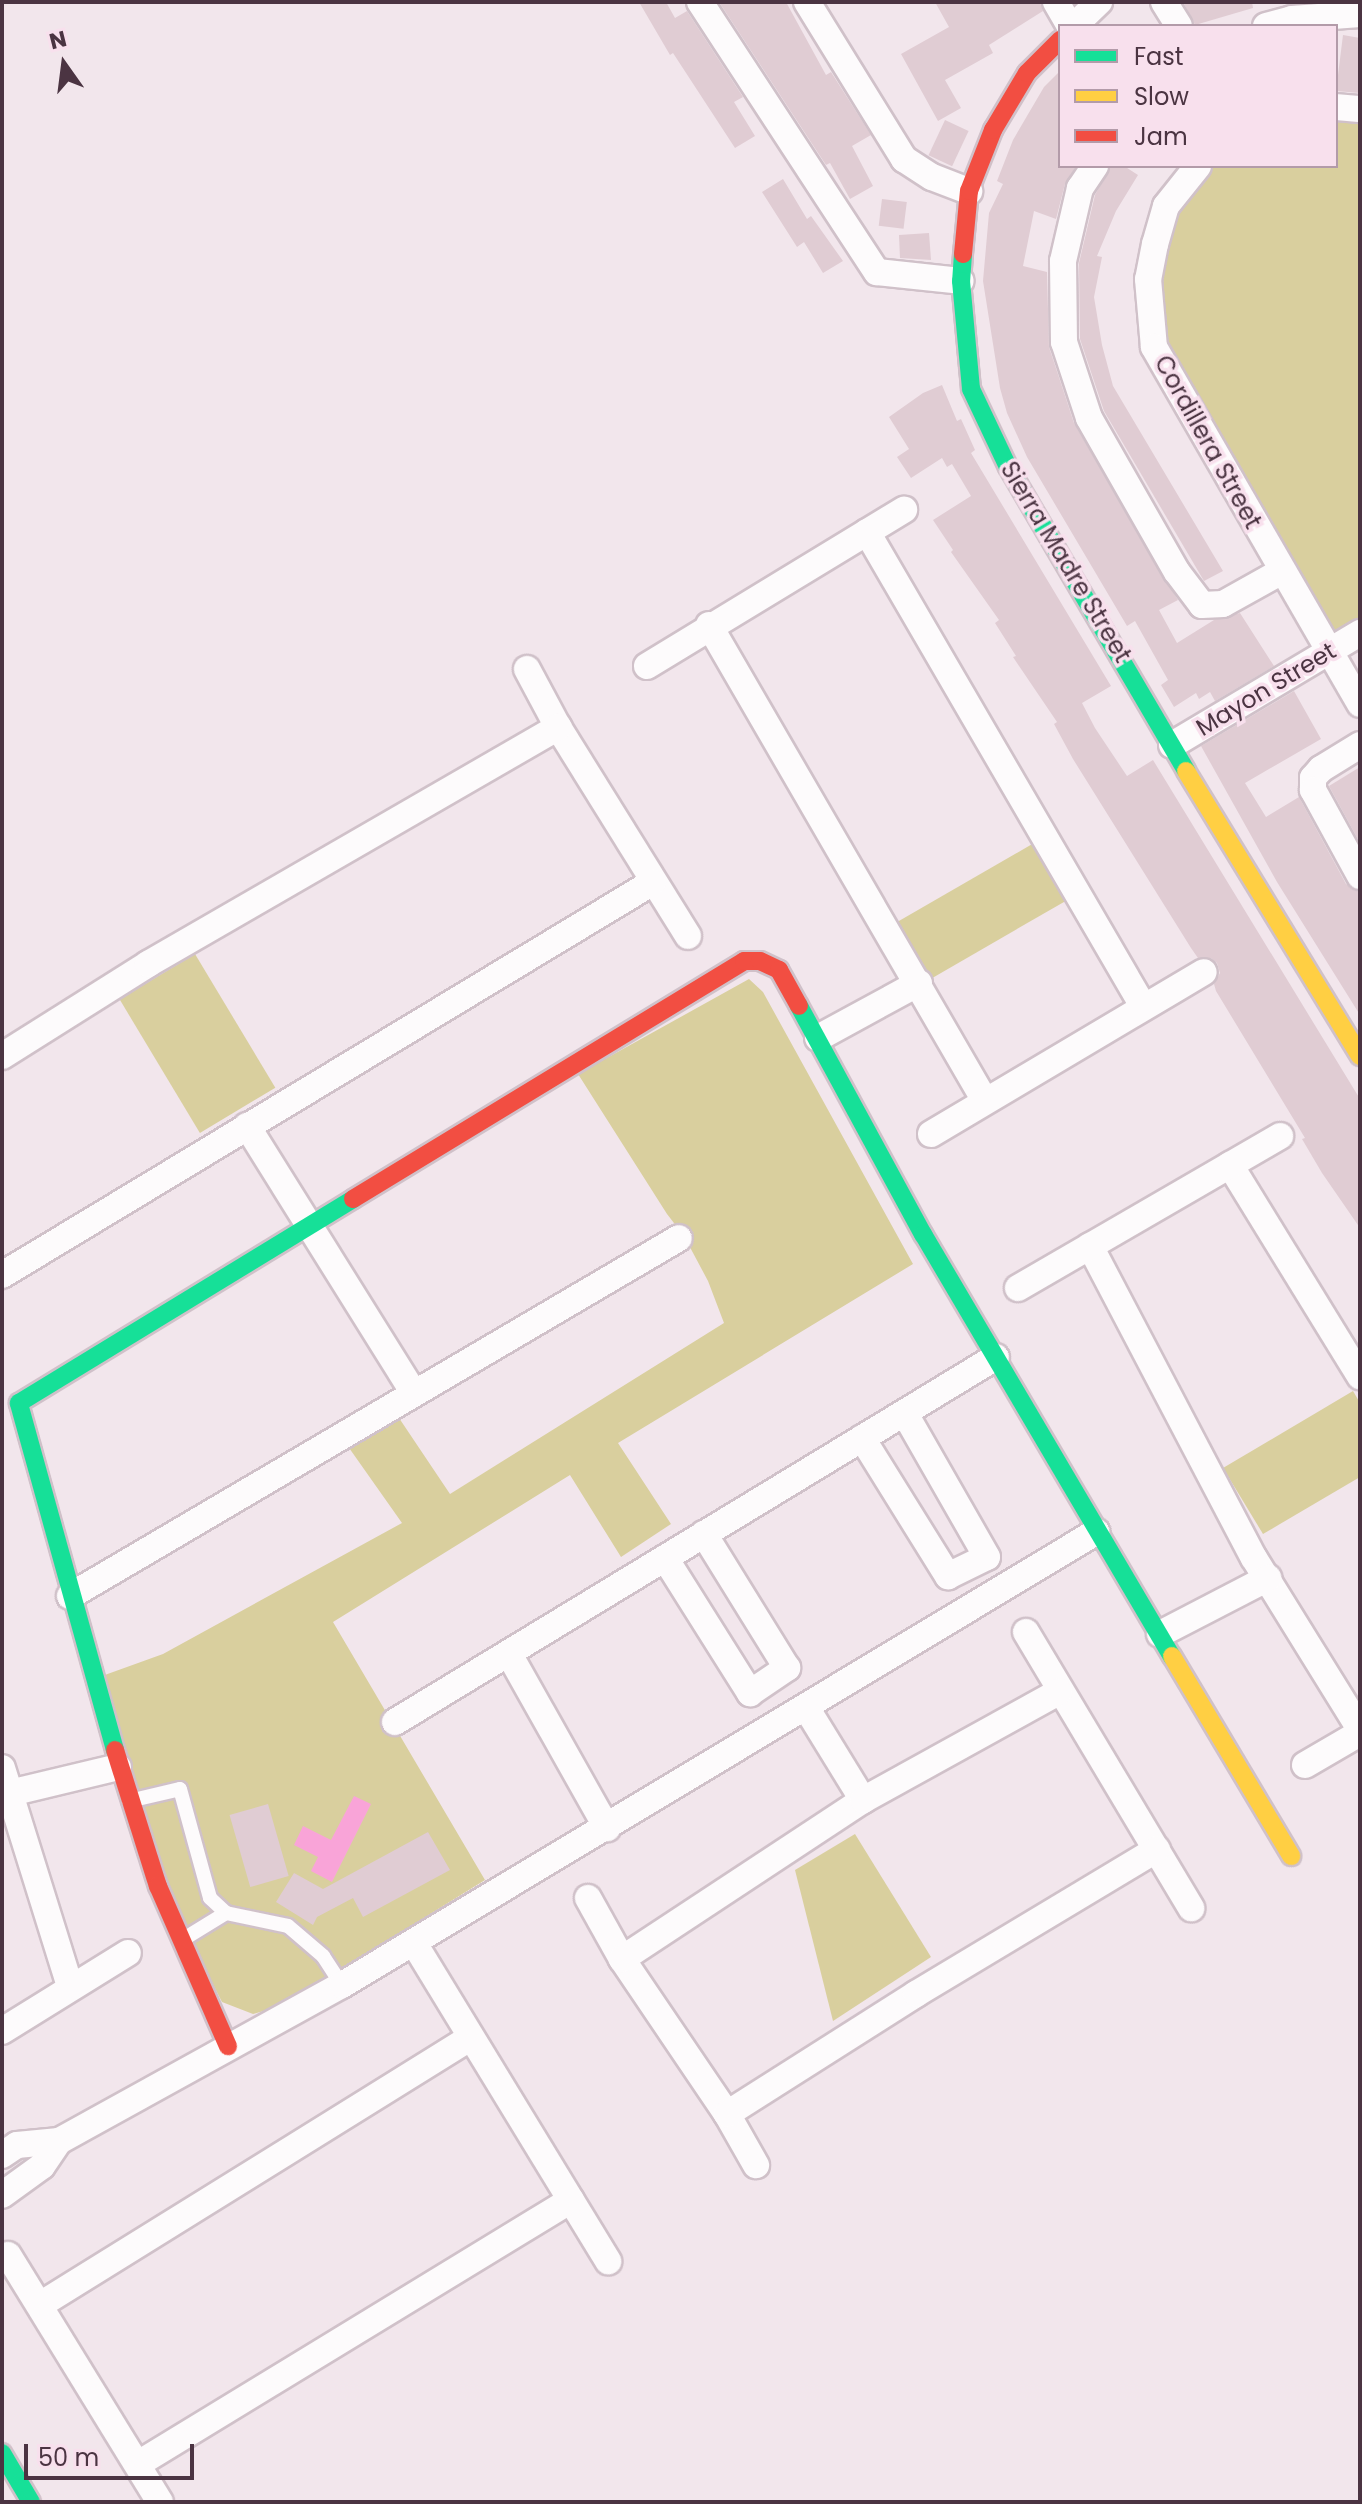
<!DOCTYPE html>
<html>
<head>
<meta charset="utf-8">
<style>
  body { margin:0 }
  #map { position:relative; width:1362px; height:2504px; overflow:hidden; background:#f2e6ec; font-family:Poppins,sans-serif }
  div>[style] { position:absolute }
  .green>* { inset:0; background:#d9cf9e; transform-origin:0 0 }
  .water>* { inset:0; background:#f9a4d8 }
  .building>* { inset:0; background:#e0ccd3; transform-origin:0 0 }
  .roads { filter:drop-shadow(2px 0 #d0c1c9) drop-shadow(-2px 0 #d0c1c9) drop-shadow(0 2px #d0c1c9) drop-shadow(0 -2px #d0c1c9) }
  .lane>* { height:14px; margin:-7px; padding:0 7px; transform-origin:7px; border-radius:7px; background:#fdfbfc }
  .street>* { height:26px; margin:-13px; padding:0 13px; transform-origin:13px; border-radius:13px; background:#fdfbfc }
  .fast>* { height:18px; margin:-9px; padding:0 9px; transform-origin:9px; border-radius:9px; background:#16e098 }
  .slow>* { height:18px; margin:-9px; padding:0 9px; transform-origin:9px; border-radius:9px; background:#ffcf43 }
  .jam>* { height:18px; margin:-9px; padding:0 9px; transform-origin:9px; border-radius:9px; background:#f24e42 }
  span { translate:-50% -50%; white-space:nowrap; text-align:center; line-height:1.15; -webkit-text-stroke:7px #f8e0ed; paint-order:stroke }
  .street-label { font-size:24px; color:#4b3442 }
  .frame { position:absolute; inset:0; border:4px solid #4b3442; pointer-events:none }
  .legend { position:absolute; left:1058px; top:24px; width:280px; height:144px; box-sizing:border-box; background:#f8e0ed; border:2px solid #b39ba9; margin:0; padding:10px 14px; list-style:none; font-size:24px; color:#4b3442 }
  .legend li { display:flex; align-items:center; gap:16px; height:40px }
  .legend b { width:40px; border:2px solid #b39ba9 }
  .north { position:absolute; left:24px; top:24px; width:80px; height:80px; -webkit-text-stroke:6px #f8e0ed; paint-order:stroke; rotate:346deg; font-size:22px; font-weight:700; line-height:32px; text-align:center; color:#4b3442 }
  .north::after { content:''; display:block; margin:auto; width:28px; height:36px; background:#4b3442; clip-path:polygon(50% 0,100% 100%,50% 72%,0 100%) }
  .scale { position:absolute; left:24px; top:2444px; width:170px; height:36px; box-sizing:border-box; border:4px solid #4b3442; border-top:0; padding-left:10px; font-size:24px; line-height:28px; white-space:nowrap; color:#4b3442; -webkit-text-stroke:6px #f8e0ed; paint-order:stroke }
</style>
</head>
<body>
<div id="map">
  <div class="green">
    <i style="clip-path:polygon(1336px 119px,1360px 123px,1360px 622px,1329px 641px,1160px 348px,1161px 243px,1184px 193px,1215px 166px,1336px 166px)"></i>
    <i style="left:1034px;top:843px;width:66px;height:157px;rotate:60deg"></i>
    <i style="left:195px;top:954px;width:156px;height:88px;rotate:59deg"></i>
    <i style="clip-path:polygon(749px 979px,763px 992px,913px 1264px,618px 1443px,671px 1524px,621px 1557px,570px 1475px,333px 1622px,485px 1880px,281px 2006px,253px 2014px,222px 2002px,177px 1914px,102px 1676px,163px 1654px,402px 1523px,347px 1445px,397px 1415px,450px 1494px,724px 1323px,708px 1281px,684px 1236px,667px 1214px,578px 1074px)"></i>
    <i style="clip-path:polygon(1353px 1391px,1360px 1403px,1360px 1477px,1263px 1534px,1223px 1468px)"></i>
    <i style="clip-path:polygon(855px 1834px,931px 1957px,833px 2021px,795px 1870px)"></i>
  </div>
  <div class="water">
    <i style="clip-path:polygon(354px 1796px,371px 1804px,332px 1882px,311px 1871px,318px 1857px,294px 1845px,303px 1826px,331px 1840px)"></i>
  </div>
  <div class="building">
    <i style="clip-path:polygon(639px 2px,666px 2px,675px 18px,687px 11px,743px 97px,734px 102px,755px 136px,735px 148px,673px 53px,670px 55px)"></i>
    <i style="clip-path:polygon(719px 2px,786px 2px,826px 75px,831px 72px,871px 135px,852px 146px,873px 186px,850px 199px,830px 163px,826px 165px)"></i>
    <i style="clip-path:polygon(935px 2px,1040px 2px,1043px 11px,989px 45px,993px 53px,945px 80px,961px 108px,938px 121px,901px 54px,949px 27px)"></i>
    <i style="clip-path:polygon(1183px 2px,1252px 2px,1253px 8px,1195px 25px)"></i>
    <i style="clip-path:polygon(1343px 35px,1360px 38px,1360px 93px,1336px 91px)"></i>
    <i style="clip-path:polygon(1060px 71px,1060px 166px,1076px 166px,1065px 184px,1056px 219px,1034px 211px,1023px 266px,1047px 272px,1049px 347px,1074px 423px,1178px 600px,1159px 610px,1177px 643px,1214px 620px,1240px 613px,1274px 666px,1215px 701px,1210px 692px,1199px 699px,1196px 693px,1174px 707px,1161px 685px,1168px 680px,1135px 621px,1127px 626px,1027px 457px,1007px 413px,1000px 388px,983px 281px,989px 213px,1003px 184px,997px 181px,1013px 140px,1044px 87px)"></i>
    <i style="left:945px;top:120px;width:26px;height:39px;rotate:25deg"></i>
    <i style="clip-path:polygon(1111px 166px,1124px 166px,1138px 175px,1116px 211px,1097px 256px,1102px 257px,1094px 297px,1102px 345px,1113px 386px,1223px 571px,1204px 581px,1104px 411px,1080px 339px,1079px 263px,1095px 195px)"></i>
    <i style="clip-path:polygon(783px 179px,807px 219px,811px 216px,843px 261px,823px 273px,804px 242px,797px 247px,762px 192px)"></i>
    <i style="left:882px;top:199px;width:25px;height:27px;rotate:7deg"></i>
    <i style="clip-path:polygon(929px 233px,931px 260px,900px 258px,899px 235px)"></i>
    <i style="clip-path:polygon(942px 385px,957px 421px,961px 419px,975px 450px,971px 453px,1111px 686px,1082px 703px,1095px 728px,1127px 776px,1153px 760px,1360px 1099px,1360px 1228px,1322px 1173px,1302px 1139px,1305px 1138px,1216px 991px,1214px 984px,1220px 973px,1217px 963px,1211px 958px,1198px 958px,1191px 948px,1073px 759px,1054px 724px,1057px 722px,1013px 657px,1016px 656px,995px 623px,999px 620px,951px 552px,953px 550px,933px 520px,971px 496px,952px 464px,947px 467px,942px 458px,911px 478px,897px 457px,909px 449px,889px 417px,923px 393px)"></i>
    <i style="clip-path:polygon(1294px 691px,1321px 739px,1245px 783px,1266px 817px,1299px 797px,1346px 884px,1360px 892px,1360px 1015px,1277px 882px,1201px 746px)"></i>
    <i style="clip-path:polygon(1360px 767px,1360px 843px,1329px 786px)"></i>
    <i style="left:268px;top:1804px;width:75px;height:40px;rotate:74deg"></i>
    <i style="clip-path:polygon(428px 1832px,450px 1870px,363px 1917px,353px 1898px,317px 1917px,313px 1925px,276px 1902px,294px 1873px,323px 1889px)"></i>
  </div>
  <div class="roads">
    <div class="lane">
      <i style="left:129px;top:1801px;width:52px;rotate:-13.2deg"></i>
      <i style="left:180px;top:1789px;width:113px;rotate:74.6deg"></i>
      <i style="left:210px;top:1898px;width:22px;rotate:43deg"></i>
      <i style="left:182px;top:1940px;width:52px;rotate:-31.5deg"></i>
      <i style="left:226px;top:1913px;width:63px;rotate:11.8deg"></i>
      <i style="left:288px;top:1926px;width:46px;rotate:40.6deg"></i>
      <i style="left:323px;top:1956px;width:35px;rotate:57deg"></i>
    </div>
    <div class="street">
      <i style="left:700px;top:2px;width:323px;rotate:56.8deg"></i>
      <i style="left:877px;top:272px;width:84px;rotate:6.1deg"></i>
      <i style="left:807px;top:2px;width:185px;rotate:58.3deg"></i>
      <i style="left:904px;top:159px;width:33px;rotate:33deg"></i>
      <i style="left:932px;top:177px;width:40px;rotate:21deg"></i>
      <i style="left:1056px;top:2px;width:28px;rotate:60deg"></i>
      <i style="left:1164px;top:2px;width:28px;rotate:58deg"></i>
      <i style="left:1074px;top:26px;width:35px;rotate:-44deg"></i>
      <i style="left:1266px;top:26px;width:27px;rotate:-15deg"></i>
      <i style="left:1292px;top:19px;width:68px;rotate:-4.2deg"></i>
      <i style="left:1336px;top:107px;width:24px;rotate:5deg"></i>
      <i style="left:1095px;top:166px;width:27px;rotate:124deg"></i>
      <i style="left:1080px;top:188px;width:75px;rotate:103.1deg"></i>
      <i style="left:1063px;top:261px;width:81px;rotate:89.3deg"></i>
      <i style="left:1064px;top:342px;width:80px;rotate:71.8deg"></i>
      <i style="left:1089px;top:418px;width:177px;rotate:60.3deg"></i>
      <i style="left:1177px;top:572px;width:41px;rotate:52.9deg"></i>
      <i style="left:1202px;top:605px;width:21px;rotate:-3deg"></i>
      <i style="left:1223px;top:604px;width:68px;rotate:-29.2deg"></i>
      <i style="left:1198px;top:166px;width:51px;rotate:128.7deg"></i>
      <i style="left:1166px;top:206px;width:40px;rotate:106deg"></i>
      <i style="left:1155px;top:244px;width:36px;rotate:101deg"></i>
      <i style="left:1148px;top:279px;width:68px;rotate:85deg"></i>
      <i style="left:1154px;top:347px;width:412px;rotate:60deg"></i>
      <i style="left:867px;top:532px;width:548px;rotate:59.79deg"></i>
      <i style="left:709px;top:625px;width:550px;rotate:59.89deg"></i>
      <i style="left:647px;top:666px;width:301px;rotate:-31.3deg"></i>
      <i style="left:527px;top:669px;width:66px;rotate:61.9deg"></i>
      <i style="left:558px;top:727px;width:246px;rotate:58.1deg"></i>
      <i style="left:1172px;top:745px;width:219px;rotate:-30.8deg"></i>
      <i style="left:1360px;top:745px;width:46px;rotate:148.4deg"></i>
      <i style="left:1321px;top:769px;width:12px;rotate:132deg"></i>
      <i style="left:1313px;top:778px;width:12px;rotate:90deg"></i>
      <i style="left:1313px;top:790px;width:98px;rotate:61.3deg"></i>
      <i style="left:818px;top:1038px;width:115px;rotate:-28.6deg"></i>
      <i style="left:2px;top:1056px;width:173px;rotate:-32.2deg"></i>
      <i style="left:148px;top:964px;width:474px;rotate:-30deg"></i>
      <i style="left:247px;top:1126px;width:315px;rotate:58deg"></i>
      <i style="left:931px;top:1134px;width:317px;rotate:-30.7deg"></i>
      <i style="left:1230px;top:1165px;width:248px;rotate:58.4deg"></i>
      <i style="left:1090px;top:1246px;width:352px;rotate:62.3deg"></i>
      <i style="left:1254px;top:1558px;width:201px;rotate:58.2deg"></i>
      <i style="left:2px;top:1275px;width:760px;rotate:-31.12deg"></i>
      <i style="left:1018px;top:1288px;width:303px;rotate:-30.1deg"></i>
      <i style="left:862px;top:1438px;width:163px;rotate:58.1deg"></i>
      <i style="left:948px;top:1576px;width:43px;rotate:-26deg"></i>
      <i style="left:987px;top:1557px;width:165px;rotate:-119.8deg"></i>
      <i style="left:665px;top:1558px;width:160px;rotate:57.8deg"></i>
      <i style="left:750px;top:1693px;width:45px;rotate:-34deg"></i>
      <i style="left:787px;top:1668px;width:158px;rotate:-121.8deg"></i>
      <i style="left:70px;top:1596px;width:706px;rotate:-30.45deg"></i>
      <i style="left:1026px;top:1632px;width:322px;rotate:59.1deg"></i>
      <i style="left:1160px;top:1634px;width:122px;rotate:-27.4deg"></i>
      <i style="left:509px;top:1654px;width:200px;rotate:60.6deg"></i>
      <i style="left:807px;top:1709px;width:107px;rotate:58.4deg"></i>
      <i style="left:395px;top:1722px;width:703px;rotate:-31.27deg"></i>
      <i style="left:1305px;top:1765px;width:64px;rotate:-30.2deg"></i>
      <i style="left:2px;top:1768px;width:228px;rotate:72.7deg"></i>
      <i style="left:10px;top:1793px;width:111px;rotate:-13.5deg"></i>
      <i style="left:588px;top:1898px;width:70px;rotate:60.9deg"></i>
      <i style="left:622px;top:1959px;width:187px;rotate:55.9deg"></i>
      <i style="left:727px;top:2114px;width:59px;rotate:60.4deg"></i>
      <i style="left:414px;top:1943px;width:373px;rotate:58.6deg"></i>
      <i style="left:622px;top:1959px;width:289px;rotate:-33.4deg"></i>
      <i style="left:863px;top:1800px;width:224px;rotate:-28.9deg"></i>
      <i style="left:2px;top:2031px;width:148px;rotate:-31.8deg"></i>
      <i style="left:727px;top:2114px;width:224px;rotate:-32.4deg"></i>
      <i style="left:916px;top:1994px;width:281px;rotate:-31deg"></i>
      <i style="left:2px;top:2155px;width:18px;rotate:-34deg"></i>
      <i style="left:17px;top:2145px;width:42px;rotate:-5.4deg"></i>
      <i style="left:59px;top:2141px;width:323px;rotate:-28.9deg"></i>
      <i style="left:342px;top:1985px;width:880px;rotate:-31deg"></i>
      <i style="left:2px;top:2195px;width:49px;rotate:-35.9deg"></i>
      <i style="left:42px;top:2166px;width:30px;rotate:-56deg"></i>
      <i style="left:8px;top:2255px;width:290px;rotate:58.4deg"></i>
      <i style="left:40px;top:2305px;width:506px;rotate:-31.84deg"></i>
      <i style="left:138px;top:2464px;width:507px;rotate:-31.37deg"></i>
    </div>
    <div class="fast">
      <i style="left:963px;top:254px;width:27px;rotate:94deg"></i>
      <i style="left:961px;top:281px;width:108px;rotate:84.7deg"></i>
      <i style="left:971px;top:389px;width:86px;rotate:64.6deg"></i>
      <i style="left:1008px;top:467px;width:352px;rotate:59.6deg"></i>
      <i style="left:799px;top:1006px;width:260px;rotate:61.5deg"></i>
      <i style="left:923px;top:1234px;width:490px;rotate:59.5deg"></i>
      <i style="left:115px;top:1750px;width:360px;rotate:-105.5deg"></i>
      <i style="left:19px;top:1403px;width:391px;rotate:-31.4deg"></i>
      <i style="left:2px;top:2453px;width:57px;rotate:59.4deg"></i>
    </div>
    <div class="slow">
      <i style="left:1186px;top:771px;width:334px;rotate:58.6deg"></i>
      <i style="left:1172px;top:1656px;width:233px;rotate:59.2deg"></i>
    </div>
    <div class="jam">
      <i style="left:963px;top:254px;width:63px;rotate:-84.6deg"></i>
      <i style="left:969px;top:191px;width:66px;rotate:-68.5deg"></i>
      <i style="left:993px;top:130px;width:66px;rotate:-59.2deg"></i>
      <i style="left:1027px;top:73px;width:47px;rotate:-45deg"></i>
      <i style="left:353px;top:1199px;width:458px;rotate:-31.3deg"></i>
      <i style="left:744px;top:961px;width:16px"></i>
      <i style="left:760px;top:961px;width:21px;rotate:25deg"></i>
      <i style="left:779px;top:970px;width:41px;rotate:60.9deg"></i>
      <i style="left:115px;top:1750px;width:143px;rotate:72.5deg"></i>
      <i style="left:158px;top:1886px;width:175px;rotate:66.4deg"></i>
    </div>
  </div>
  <div class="street-label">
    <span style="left:1208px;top:442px;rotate:61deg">Cordillera Street</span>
    <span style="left:1066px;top:562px;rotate:59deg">Sierra Madre Street</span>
    <span style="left:1266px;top:689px;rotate:-31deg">Mayon Street</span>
  </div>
  <div class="frame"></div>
  <ul class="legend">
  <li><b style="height:10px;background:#16e098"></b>Fast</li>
  <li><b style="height:10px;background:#ffcf43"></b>Slow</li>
  <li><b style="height:10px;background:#f24e42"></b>Jam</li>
  </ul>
  <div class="north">N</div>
  <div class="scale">50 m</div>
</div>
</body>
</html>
